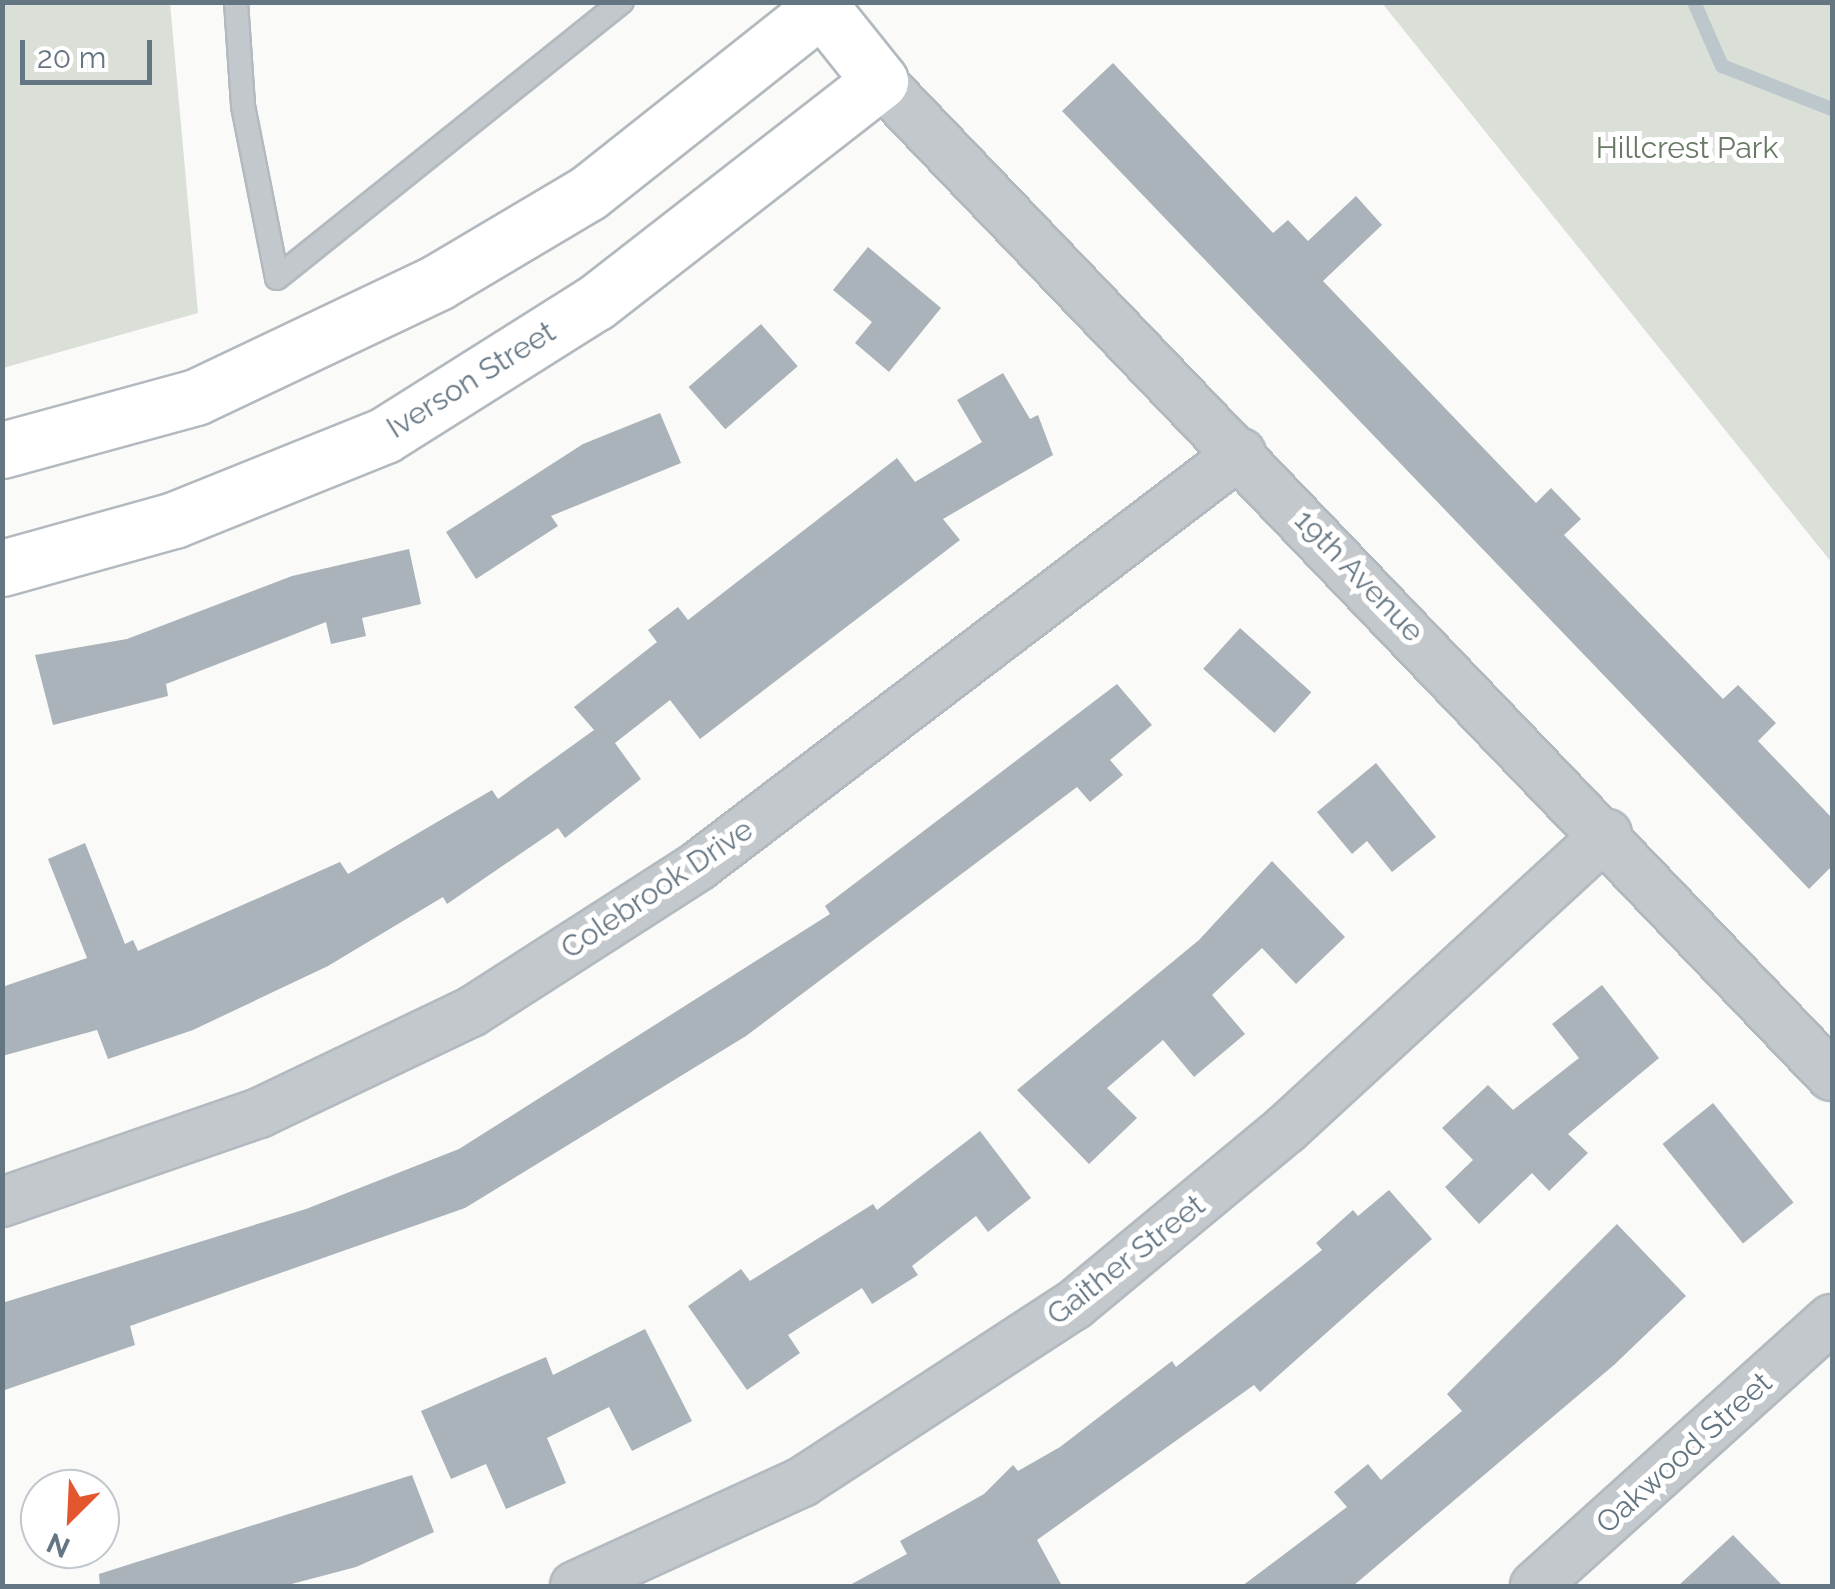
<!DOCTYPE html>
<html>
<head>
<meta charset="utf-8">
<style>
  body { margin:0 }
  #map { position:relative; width:1835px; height:1589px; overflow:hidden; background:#fafaf8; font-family:Raleway,sans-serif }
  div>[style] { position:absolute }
  .green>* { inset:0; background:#dadfd7 }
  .stream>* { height:14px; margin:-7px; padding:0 7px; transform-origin:7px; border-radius:7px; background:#bbc7cb }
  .building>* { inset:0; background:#aab3b9; transform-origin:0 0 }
  .roads { filter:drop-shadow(2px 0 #b3babf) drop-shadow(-2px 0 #b3babf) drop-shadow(0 2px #b3babf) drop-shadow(0 -2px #b3babf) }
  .lane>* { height:22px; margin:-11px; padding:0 11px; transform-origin:11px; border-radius:11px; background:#c3c8cc }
  .street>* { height:48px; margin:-24px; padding:0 24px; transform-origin:24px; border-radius:24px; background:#c3c8cc }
  .secondary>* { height:55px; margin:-27.5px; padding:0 27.5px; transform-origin:27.5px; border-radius:27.5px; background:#fff }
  span { translate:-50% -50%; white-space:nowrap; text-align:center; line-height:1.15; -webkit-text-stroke:10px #fff; paint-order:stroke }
  .park-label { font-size:30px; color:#687a64 }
  .street-label { font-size:30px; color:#657683 }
  .frame { position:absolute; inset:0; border:5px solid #657683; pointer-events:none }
  .north { position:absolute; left:20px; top:1469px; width:100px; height:100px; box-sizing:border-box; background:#fff; border:2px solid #c1c8cd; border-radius:50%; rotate:204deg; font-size:28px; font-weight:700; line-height:40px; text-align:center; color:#657683 }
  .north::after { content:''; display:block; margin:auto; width:35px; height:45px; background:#e4572e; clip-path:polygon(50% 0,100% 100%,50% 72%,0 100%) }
  .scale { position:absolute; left:20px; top:40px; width:132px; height:45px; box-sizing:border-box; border:5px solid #657683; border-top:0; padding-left:12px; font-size:30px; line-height:35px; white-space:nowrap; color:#657683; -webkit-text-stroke:8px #fff; paint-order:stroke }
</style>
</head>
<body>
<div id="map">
  <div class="green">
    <i style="clip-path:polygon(3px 2px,170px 3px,198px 313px,3px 368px)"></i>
    <i style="clip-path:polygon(1382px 3px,1832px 3px,1832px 563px)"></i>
  </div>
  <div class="stream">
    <i style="left:1694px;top:2px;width:70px;rotate:66.4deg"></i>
    <i style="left:1722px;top:66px;width:118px;rotate:21.4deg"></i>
  </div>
  <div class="building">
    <i style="clip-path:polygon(1113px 63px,1273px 233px,1288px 220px,1308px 241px,1356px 196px,1382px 225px,1323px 281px,1536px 503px,1551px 488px,1581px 519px,1564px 535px,1723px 699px,1738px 685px,1776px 723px,1758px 741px,1832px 818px,1832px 866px,1809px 889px,1062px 111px)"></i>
    <i style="clip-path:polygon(868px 247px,941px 308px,889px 372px,855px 343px,872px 322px,833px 290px)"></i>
    <i style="left:761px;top:324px;width:56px;height:96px;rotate:49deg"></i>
    <i style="clip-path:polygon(1003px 373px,1030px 419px,1038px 415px,1053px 455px,943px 519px,960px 540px,700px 739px,670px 700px,615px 743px,641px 779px,565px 838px,558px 828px,447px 904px,443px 897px,328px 966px,193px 1030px,108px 1059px,97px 1030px,2px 1056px,2px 987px,87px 958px,48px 859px,85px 843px,125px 944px,133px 940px,138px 951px,340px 862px,348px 874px,492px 790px,498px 799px,594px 730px,574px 707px,657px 642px,648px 630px,678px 607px,688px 620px,897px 458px,915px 482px,982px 442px,957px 400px)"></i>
    <i style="clip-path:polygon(660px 413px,681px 463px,551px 516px,558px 526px,476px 579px,446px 532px,583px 444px)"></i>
    <i style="clip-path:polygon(409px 549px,421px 604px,362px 618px,366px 636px,331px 644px,326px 622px,166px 684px,168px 696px,53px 725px,35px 655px,127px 639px,292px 576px)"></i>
    <i style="left:1240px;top:628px;width:96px;height:55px;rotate:42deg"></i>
    <i style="clip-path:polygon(1117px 684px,1152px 725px,1110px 760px,1123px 775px,1090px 802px,1077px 787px,746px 1036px,465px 1208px,130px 1326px,135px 1345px,2px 1391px,2px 1303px,306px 1209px,459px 1149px,830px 914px,825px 906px)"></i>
    <i style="clip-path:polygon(1376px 763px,1436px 837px,1392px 872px,1367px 841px,1352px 854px,1317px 812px)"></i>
    <i style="clip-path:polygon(1272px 861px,1345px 937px,1296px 984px,1262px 948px,1212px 995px,1245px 1034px,1194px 1077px,1163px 1040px,1107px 1088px,1137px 1118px,1089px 1164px,1017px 1090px,1199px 940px)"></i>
    <i style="clip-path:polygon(1602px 985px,1659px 1058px,1568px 1134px,1588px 1153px,1549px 1191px,1532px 1173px,1479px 1224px,1445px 1187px,1473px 1160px,1442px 1128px,1488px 1085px,1513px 1110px,1579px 1058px,1552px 1024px)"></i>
    <i style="left:1713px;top:1103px;width:128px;height:65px;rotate:51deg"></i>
    <i style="clip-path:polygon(980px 1131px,1031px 1198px,988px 1232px,976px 1216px,912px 1266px,918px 1275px,872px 1304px,862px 1288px,788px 1335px,800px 1353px,747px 1390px,688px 1306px,741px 1269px,750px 1281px,873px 1204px,877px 1210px)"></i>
    <i style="clip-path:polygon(1389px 1190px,1432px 1239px,1260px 1392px,1254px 1385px,1037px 1540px,1062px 1586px,848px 1586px,907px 1554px,900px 1541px,984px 1494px,1013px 1465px,1018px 1471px,1060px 1447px,1172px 1361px,1176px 1367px,1322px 1250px,1316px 1243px,1353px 1210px,1358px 1216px)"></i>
    <i style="clip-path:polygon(1617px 1224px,1686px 1296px,1614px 1365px,1353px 1586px,1242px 1586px,1347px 1507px,1334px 1492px,1368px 1464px,1381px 1480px,1462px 1411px,1447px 1394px)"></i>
    <i style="clip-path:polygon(645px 1329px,692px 1421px,632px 1451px,609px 1407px,547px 1438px,566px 1483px,506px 1509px,486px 1464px,451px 1479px,421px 1411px,546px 1357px,553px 1375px)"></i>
    <i style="clip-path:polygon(412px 1475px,434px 1532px,356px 1567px,284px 1586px,100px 1586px,99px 1574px)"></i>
    <i style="clip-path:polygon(1733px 1535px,1783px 1586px,1678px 1586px)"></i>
  </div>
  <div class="roads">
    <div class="lane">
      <i style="left:236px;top:2px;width:104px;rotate:86.1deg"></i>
      <i style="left:243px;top:106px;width:175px;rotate:78.8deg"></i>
      <i style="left:277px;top:278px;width:442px;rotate:-38.7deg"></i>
    </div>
    <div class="street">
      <i style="left:880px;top:81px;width:1377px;rotate:46.27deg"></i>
      <i style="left:2px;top:1202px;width:272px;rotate:-19.1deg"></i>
      <i style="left:259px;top:1113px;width:235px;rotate:-25.5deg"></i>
      <i style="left:471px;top:1012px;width:270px;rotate:-32.7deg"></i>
      <i style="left:698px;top:866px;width:682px;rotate:-37.26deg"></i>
      <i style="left:575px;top:1586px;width:250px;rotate:-24.6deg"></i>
      <i style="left:802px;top:1482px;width:325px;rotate:-33.1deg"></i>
      <i style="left:1074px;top:1305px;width:276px;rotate:-39.7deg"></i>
      <i style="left:1286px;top:1129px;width:436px;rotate:-42.6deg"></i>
      <i style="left:1535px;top:1586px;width:399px;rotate:-42deg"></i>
    </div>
    <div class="secondary">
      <i style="left:2px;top:450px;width:201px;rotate:-15.3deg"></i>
      <i style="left:196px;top:397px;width:268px;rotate:-25.4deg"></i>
      <i style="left:438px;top:282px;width:174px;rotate:-30.7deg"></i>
      <i style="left:588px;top:193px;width:296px;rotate:-38.4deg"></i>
      <i style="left:2px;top:568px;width:179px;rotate:-15.6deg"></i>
      <i style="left:174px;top:520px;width:227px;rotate:-21.9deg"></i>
      <i style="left:385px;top:435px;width:248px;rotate:-32.2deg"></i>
      <i style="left:595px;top:303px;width:361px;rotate:-37.9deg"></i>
      <i style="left:880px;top:81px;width:101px;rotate:-128.6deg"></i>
    </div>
  </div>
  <div class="park-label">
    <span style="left:1687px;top:148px">Hillcrest Park</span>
  </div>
  <div class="street-label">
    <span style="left:471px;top:380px;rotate:-32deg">Iverson Street</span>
    <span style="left:1359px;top:576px;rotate:46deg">19th Avenue</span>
    <span style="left:657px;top:889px;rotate:-34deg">Colebrook Drive</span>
    <span style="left:1126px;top:1260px;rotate:-38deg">Gaither Street</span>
    <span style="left:1684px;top:1453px;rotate:-42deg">Oakwood Street</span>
  </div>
  <div class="frame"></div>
  <div class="north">N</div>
  <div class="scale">20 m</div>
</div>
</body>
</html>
